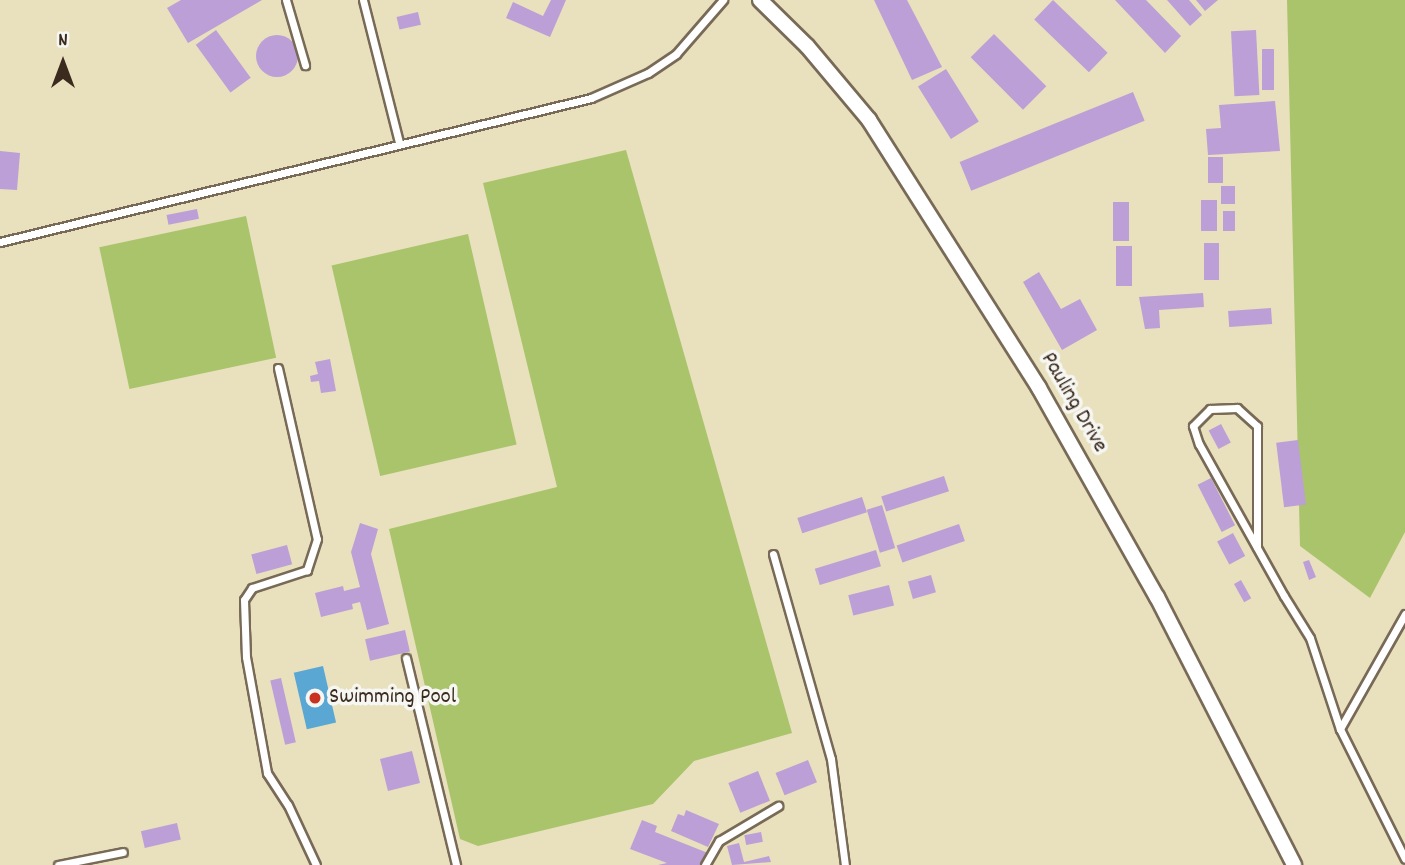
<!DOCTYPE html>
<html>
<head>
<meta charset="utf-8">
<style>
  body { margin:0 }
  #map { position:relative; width:1405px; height:865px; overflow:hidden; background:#e9e0be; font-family:Dekko,sans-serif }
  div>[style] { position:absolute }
  .green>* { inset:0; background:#a9c46b; transform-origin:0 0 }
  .water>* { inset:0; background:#5aa7d3; transform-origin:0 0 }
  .building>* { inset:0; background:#bb9fd6; transform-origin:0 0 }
  .round { border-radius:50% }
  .roads { filter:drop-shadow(2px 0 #786a56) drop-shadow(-2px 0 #786a56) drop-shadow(0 2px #786a56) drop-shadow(0 -2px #786a56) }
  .service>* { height:7px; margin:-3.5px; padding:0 3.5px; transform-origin:3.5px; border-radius:3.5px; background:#fff }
  .minor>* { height:14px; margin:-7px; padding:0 7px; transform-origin:7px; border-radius:7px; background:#fff }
  .dots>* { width:19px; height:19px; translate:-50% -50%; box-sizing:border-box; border:4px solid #f6f6f2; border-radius:50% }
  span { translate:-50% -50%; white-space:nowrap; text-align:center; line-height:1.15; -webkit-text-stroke:7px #f6f6f2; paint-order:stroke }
  .street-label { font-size:23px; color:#3b2a1e }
  .poi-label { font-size:23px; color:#3b2a1e }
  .left { translate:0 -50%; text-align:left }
  .north { position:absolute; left:28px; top:28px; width:70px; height:70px; -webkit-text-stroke:5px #f6f6f2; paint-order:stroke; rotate:0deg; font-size:19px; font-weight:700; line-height:28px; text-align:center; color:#3b2a1e }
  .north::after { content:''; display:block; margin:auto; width:24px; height:32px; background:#3b2a1e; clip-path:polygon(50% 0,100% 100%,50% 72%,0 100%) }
</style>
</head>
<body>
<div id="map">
  <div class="green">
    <i style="clip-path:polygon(1287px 0,1405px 0,1405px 532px,1370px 598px,1300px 546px)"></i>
    <i style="clip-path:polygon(626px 150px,792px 733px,694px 761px,653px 804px,478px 846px,460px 839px,389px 529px,557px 487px,483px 183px)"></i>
    <i style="left:246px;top:216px;width:145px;height:150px;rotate:78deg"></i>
    <i style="left:468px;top:234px;width:216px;height:140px;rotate:77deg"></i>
  </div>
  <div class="water">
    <i style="left:323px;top:666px;width:58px;height:30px;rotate:77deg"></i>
  </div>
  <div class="building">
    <i style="clip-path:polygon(181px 0,262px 0,188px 43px,167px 8px)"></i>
    <i style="clip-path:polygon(551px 0,566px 0,550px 37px,506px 18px,513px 2px,543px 16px)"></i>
    <i style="clip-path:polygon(874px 0,907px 0,942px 67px,912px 80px)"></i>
    <i style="left:1053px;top:0;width:76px;height:27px;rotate:44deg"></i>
    <i style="clip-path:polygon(1115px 0,1146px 0,1181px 36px,1165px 53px)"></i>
    <i style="clip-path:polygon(1167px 0,1189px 0,1202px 15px,1190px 26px)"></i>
    <i style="clip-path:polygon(1196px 0,1218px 0,1205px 11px)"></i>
    <i style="left:418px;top:12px;width:13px;height:22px;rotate:77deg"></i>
    <i style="left:216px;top:30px;width:59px;height:25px;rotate:54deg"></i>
    <i style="left:1256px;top:30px;width:65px;height:25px;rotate:87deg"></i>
    <i style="left:994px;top:34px;width:74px;height:33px;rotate:45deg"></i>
    <i class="round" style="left:256px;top:35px;width:42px;height:42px"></i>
    <i style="left:1262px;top:49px;width:12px;height:41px"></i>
    <i style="left:946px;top:69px;width:62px;height:33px;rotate:58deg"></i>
    <i style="left:1133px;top:92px;width:31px;height:187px;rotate:68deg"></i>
    <i style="clip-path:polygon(1275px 101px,1280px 151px,1208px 155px,1206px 129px,1221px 128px,1219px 105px)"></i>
    <i style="clip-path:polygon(0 151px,20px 153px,17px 190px,0 189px)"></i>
    <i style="left:1208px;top:157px;width:15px;height:26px"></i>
    <i style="left:1221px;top:186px;width:14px;height:18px"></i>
    <i style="left:1201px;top:200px;width:16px;height:31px"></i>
    <i style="left:1113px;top:202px;width:16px;height:39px"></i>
    <i style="left:197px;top:209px;width:10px;height:31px;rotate:79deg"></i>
    <i style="left:1223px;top:211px;width:12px;height:20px"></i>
    <i style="left:1204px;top:243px;width:15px;height:37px"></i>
    <i style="left:1116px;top:246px;width:16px;height:40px"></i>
    <i style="clip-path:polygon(1039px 272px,1061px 309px,1080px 299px,1097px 330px,1062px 350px,1023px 282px)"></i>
    <i style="clip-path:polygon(1203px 293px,1204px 307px,1159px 310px,1160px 328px,1145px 329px,1139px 297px)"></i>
    <i style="left:1271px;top:308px;width:16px;height:43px;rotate:86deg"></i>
    <i style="clip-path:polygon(330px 359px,336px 391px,321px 393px,319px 381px,311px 382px,310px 376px,318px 374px,315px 362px)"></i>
    <i style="left:1221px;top:424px;width:21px;height:14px;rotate:62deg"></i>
    <i style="left:1298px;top:440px;width:65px;height:22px;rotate:83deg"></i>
    <i style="left:944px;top:476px;width:16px;height:66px;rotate:72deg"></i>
    <i style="left:1211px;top:478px;width:53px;height:15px;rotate:63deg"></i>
    <i style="left:862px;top:497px;width:16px;height:68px;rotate:72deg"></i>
    <i style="left:882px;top:505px;width:45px;height:16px;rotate:73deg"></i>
    <i style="clip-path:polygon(360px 523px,378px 529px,371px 554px,389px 624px,367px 630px,360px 602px,352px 604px,353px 609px,321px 617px,315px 593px,343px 586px,344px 591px,360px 587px,351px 552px)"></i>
    <i style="left:959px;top:524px;width:18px;height:66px;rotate:71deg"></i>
    <i style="left:1233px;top:533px;width:26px;height:18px;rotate:62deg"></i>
    <i style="left:287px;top:545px;width:20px;height:37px;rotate:75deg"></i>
    <i style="left:876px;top:550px;width:17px;height:64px;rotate:73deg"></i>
    <i style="clip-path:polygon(1309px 560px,1316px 577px,1309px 580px,1303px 562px)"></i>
    <i style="left:931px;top:575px;width:18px;height:24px;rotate:74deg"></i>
    <i style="left:1241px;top:580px;width:21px;height:8px;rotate:61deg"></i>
    <i style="left:889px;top:585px;width:21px;height:42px;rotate:76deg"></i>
    <i style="left:405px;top:630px;width:22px;height:41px;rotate:77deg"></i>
    <i style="left:281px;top:678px;width:66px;height:11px;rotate:77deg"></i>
    <i style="left:412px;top:751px;width:33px;height:33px;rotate:76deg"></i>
    <i style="left:808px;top:760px;width:24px;height:35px;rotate:68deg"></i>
    <i style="left:758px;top:771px;width:32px;height:32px;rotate:68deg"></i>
    <i style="clip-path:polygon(686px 810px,719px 824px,708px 847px,671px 831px,678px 814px,684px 816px)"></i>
    <i style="clip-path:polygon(642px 820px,657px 826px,655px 832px,708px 853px,704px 865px,658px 865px,667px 863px,630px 849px)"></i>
    <i style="left:177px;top:823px;width:17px;height:37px;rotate:77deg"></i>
    <i style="left:761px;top:832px;width:10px;height:17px;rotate:79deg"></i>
    <i style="clip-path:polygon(739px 843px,744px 862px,769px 856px,771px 862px,732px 865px,727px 846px)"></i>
  </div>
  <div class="roads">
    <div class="service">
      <i style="left:286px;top:0;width:68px;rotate:73.7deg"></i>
      <i style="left:363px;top:0;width:146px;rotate:75.8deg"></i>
      <i style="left:0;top:242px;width:608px;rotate:-13.69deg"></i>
      <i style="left:591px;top:98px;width:62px;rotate:-23.7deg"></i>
      <i style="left:648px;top:73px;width:34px;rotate:-34deg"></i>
      <i style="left:676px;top:54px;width:72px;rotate:-49deg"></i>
      <i style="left:278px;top:368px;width:175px;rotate:77.2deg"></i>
      <i style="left:317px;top:539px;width:33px;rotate:108deg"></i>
      <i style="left:307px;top:570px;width:58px;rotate:161.9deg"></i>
      <i style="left:252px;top:588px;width:14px;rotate:124deg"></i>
      <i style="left:244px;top:600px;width:57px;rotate:88deg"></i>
      <i style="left:246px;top:657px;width:118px;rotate:79.7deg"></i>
      <i style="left:267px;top:773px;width:38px;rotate:57deg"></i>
      <i style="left:288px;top:805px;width:66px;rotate:65deg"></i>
      <i style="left:1257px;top:547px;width:121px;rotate:-90deg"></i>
      <i style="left:1257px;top:426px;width:27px;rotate:-138deg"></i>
      <i style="left:1237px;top:408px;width:27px;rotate:178deg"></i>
      <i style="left:1210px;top:409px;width:24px;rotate:135deg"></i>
      <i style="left:1193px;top:426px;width:19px;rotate:72deg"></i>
      <i style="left:1199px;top:444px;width:174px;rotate:60.8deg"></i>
      <i style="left:1284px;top:596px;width:49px;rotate:58.2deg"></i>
      <i style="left:1310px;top:638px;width:96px;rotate:71.8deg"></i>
      <i style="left:773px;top:554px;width:213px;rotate:74.2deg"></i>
      <i style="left:831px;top:759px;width:107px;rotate:82.5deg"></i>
      <i style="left:1405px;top:614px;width:132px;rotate:119.5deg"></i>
      <i style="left:1340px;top:729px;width:145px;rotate:63.4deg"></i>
      <i style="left:406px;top:658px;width:213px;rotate:76.4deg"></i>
      <i style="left:58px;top:865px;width:66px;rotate:-11.3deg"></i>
      <i style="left:705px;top:865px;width:28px;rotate:-60deg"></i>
      <i style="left:719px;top:841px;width:69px;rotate:-30.7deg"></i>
    </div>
    <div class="minor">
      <i style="left:760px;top:0;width:66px;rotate:44.4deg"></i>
      <i style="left:807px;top:46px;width:97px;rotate:50deg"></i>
      <i style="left:869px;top:120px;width:317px;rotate:57.6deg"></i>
      <i style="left:1039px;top:388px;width:240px;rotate:60.6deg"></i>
      <i style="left:1157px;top:597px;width:301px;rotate:62.9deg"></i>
    </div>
  </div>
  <div class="dots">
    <i style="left:315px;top:698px;background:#c8321e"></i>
  </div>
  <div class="street-label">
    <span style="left:1073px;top:403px;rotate:60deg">Pauling Drive</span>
  </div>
  <div class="poi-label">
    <span class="left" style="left:329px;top:698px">Swimming Pool</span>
  </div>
  <div class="north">N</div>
</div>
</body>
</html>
